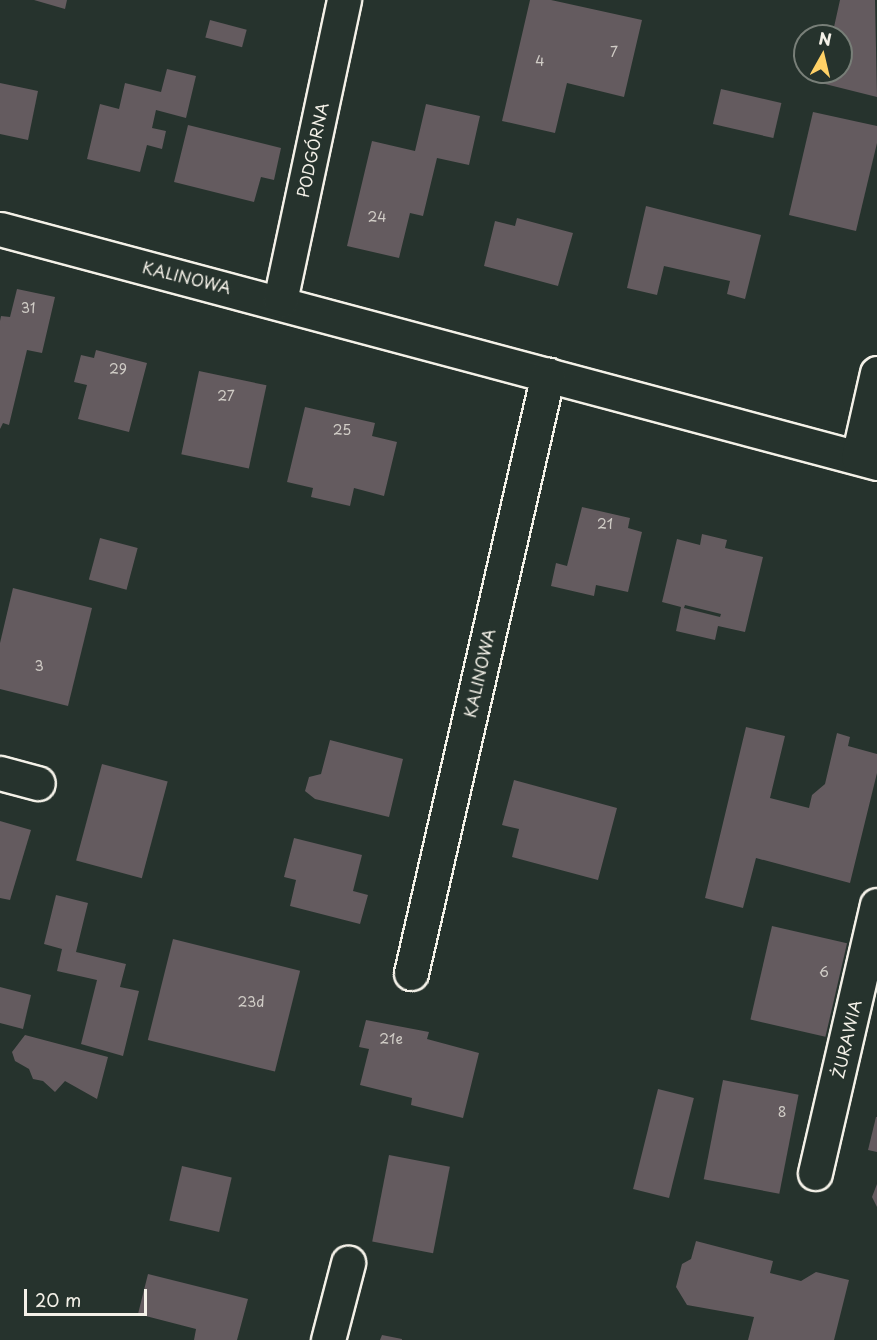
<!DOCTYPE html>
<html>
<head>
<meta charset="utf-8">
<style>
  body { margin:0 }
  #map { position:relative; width:877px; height:1340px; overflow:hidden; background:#26332d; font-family:"Playpen Sans",sans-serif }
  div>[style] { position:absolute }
  .building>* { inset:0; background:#645b5f; transform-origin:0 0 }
  .roads { filter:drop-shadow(2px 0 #f4f1e8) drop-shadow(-2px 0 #f4f1e8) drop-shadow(0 2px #f4f1e8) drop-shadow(0 -2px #f4f1e8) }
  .street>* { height:33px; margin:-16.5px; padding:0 16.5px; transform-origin:16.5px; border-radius:16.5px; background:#26332d }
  span { translate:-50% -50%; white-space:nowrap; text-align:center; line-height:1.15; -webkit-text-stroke:5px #26332d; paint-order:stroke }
  .number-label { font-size:14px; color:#d0ccc6 }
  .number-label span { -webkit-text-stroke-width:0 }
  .street-label { font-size:16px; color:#f4f1e8 }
  .north { position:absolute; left:793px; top:24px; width:60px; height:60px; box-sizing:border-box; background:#26332d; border:2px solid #787f78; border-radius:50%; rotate:8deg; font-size:16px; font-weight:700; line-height:24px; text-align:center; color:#f4f1e8 }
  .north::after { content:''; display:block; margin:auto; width:21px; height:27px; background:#ffd166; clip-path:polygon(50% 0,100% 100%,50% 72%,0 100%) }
  .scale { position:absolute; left:24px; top:1289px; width:123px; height:27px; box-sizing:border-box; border:3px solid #f4f1e8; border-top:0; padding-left:8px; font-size:18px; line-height:21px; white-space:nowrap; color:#f4f1e8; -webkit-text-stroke:4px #26332d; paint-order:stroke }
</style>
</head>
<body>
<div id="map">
  <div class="building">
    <i style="clip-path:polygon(34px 0,67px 0,65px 9px)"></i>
    <i style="clip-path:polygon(530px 0,551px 0,642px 20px,624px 97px,567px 83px,555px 133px,502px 121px)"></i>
    <i style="clip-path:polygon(840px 0,875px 0,877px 97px,821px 83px,823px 72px,841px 72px,841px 36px,832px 36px)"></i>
    <i style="left:210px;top:20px;width:38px;height:18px;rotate:15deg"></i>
    <i style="clip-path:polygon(167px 69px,196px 76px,186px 118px,156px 110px,152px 128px,166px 131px,162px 149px,147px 145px,140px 172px,87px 159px,100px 104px,119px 109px,125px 83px,161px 92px)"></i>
    <i style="clip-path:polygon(0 83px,38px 91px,28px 140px,0 134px)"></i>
    <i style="left:721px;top:89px;width:62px;height:36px;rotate:13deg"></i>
    <i style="clip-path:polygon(426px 104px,480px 116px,469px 165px,437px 158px,423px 216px,410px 213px,399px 258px,347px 246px,372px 141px,415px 151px)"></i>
    <i style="clip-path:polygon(813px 112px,877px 126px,877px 143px,856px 231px,789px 215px)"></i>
    <i style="clip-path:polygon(188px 125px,281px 148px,274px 180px,261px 177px,254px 202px,174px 182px)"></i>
    <i style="clip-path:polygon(646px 206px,761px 235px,745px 299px,727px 294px,730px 281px,664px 266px,657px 295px,627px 288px)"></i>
    <i style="clip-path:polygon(517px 218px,573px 233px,558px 286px,484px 266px,495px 221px,515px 226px)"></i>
    <i style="clip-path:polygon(17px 289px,55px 297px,42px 353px,27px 350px,9px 425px,3px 423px,0 429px,0 321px,1px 316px,10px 317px)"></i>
    <i style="clip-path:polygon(96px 350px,147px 363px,129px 432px,78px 419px,87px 385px,74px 382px,81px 355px,94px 358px)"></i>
    <i style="left:199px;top:371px;width:69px;height:85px;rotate:12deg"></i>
    <i style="clip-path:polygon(305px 407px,375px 423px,372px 436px,397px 442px,384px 496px,354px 488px,350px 506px,311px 497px,313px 488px,287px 482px)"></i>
    <i style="clip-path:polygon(582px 507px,630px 518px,628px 528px,642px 532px,628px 592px,596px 585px,594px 596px,551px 586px,556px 563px,567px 566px)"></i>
    <i style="clip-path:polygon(evenodd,702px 534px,727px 540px,725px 548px,763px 557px,745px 632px,718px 626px,715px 640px,676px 631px,681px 607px,662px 602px,677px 539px,700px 545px,702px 534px,685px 605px,721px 614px,720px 617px,684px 608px,685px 605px)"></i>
    <i style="left:100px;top:538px;width:39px;height:43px;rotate:15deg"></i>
    <i style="clip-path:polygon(13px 588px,92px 608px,68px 706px,0 689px,0 643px)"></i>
    <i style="clip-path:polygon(746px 727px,785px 736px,770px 798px,809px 808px,812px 795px,825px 784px,837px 733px,850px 737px,848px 746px,877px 754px,877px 773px,850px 883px,756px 858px,743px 908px,705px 898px)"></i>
    <i style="clip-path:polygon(330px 740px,403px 759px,389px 817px,315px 799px,305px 791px,309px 777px,321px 774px)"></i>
    <i style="left:102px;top:764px;width:68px;height:100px;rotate:15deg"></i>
    <i style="clip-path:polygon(514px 780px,617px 808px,598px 880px,512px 857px,519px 829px,502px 825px)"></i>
    <i style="clip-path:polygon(0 821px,31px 830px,10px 900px,0 898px)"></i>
    <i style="clip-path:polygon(294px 838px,362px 855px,353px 891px,368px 895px,360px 924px,290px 906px,296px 880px,284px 877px)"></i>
    <i style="clip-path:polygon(56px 895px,88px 903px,76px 952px,126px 964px,120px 987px,139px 991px,123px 1056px,81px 1044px,97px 980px,57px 971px,62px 949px,44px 944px)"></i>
    <i style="left:772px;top:926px;width:77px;height:96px;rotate:13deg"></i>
    <i style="left:173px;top:939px;width:131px;height:104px;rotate:14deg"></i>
    <i style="clip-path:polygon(0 987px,31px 995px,23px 1029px,0 1023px)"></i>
    <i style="clip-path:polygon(366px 1020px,429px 1032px,427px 1039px,479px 1053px,463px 1118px,411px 1105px,412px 1098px,360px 1085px,369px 1049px,359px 1047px)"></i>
    <i style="clip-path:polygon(25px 1035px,108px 1057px,97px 1099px,65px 1081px,55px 1092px,43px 1081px,33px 1079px,29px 1069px,15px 1061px,12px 1052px)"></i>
    <i style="left:723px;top:1080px;width:77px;height:101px;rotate:11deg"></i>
    <i style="left:658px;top:1089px;width:37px;height:103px;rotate:14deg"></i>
    <i style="clip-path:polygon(876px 1117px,877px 1117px,877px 1152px,868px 1150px)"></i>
    <i style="left:389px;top:1155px;width:62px;height:88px;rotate:11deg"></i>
    <i style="left:182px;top:1166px;width:51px;height:56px;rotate:13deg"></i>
    <i style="clip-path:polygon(877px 1184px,877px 1207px,872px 1197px)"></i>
    <i style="clip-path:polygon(696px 1241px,773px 1261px,770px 1273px,801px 1281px,816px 1272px,849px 1280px,834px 1340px,748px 1340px,754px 1317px,687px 1305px,676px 1287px,682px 1264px,691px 1259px)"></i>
    <i style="clip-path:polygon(148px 1274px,248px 1299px,237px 1340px,194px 1340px,196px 1329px,138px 1314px)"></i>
    <i style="clip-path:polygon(382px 1335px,402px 1339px,402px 1340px,380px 1340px)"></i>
  </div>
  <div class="roads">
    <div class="street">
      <i style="left:0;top:229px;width:908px;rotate:14.94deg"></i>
      <i style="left:280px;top:301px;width:308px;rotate:-78deg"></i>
      <i style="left:858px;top:457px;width:86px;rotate:-77.3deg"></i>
      <i style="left:0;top:773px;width:39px;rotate:15deg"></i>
      <i style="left:411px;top:973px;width:614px;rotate:-77.12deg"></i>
      <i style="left:815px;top:1173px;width:275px;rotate:-77deg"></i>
      <i style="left:328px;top:1340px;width:80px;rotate:-75.4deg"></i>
    </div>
  </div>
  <div class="number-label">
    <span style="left:614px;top:52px">7</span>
    <span style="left:540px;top:61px">4</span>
    <span style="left:377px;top:217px">24</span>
    <span style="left:28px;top:308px">31</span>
    <span style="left:118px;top:369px">29</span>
    <span style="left:226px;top:396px">27</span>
    <span style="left:342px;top:430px">25</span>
    <span style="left:605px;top:524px">21</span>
    <span style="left:39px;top:666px">3</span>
    <span style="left:824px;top:972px">6</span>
    <span style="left:251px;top:1002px">23d</span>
    <span style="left:391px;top:1039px">21e</span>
    <span style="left:782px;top:1112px">8</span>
  </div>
  <div class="street-label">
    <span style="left:312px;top:150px;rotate:-78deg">PODGÓRNA</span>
    <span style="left:187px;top:277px;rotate:14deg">KALINOWA</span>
    <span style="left:479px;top:673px;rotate:-77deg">KALINOWA</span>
    <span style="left:846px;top:1039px;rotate:-77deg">ŻURAWIA</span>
  </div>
  <div class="north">N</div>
  <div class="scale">20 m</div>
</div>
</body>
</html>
